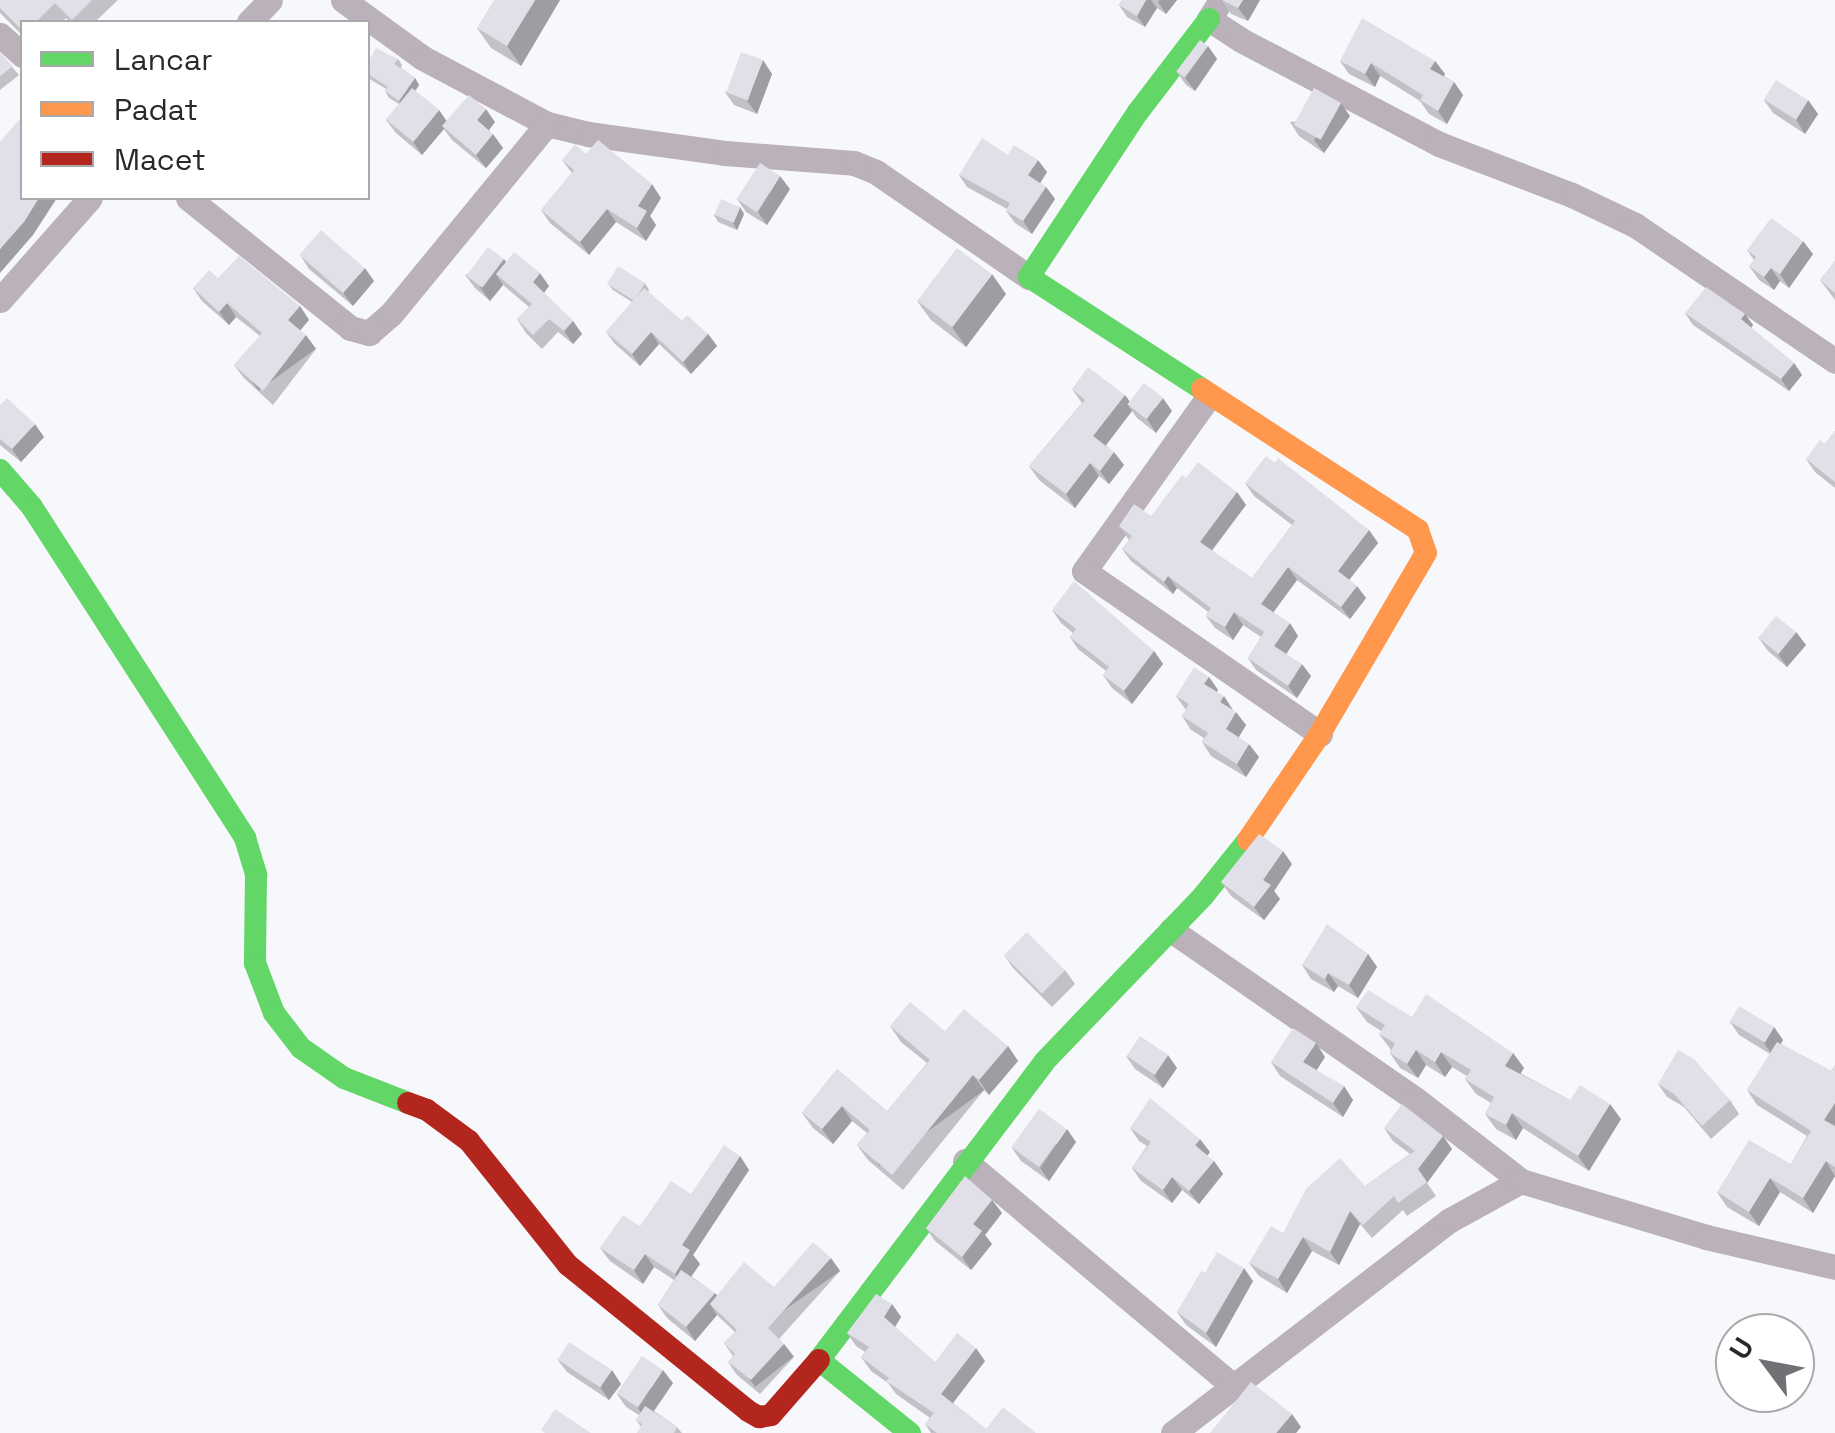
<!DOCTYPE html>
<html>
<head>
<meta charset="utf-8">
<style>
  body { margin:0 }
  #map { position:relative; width:1835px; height:1433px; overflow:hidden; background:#f7f8fc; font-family:"Space Grotesk",sans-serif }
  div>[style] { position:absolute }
  .street>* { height:25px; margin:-12.5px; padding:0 12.5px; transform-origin:12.5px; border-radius:12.5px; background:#bab1bb }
  .fast>* { height:22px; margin:-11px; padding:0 11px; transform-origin:11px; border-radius:11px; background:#63d668 }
  .slow>* { height:22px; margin:-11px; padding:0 11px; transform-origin:11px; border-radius:11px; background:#ff974d }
  .jam>* { height:22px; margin:-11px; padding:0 11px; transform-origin:11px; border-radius:11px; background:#b3261e }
  .wall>* { inset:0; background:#c2c1c8 }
  .shaded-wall>* { inset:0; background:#9e9da2; transform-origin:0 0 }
  .building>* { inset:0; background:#e1e0e8; transform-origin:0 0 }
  span { translate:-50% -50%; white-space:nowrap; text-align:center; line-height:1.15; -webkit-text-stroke:9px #fff; paint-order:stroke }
  .legend { position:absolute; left:20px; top:20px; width:350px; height:180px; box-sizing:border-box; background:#fff; border:2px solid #a9a9ab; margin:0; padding:12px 18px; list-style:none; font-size:30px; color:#28292d }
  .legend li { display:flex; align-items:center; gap:20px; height:50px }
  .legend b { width:50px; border:2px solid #a9a9ab }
  .north { position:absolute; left:1715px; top:1313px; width:100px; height:100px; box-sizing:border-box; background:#fff; border:2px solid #a9a9ab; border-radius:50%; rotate:302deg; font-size:28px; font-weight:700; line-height:40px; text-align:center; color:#28292d }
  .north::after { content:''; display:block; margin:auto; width:35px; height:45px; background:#707175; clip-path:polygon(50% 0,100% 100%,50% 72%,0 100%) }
</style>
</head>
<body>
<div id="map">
  <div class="street">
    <i style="left:343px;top:0;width:99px;rotate:35.9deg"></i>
    <i style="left:423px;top:58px;width:140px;rotate:28deg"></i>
    <i style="left:547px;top:124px;width:42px;rotate:13.7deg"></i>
    <i style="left:588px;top:134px;width:138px;rotate:7.9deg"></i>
    <i style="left:725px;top:153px;width:129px;rotate:4.4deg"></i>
    <i style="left:854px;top:163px;width:24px;rotate:22deg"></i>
    <i style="left:876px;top:172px;width:186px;rotate:34.5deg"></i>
    <i style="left:1221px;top:0;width:22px;rotate:122deg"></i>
    <i style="left:1209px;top:19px;width:38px;rotate:33deg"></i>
    <i style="left:1241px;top:40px;width:224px;rotate:27.7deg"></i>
    <i style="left:1439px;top:144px;width:142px;rotate:21deg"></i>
    <i style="left:1572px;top:195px;width:70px;rotate:25.5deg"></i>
    <i style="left:1635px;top:225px;width:242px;rotate:34.2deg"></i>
    <i style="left:249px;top:22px;width:30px;rotate:-46deg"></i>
    <i style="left:0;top:35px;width:30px;rotate:42deg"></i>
    <i style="left:188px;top:198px;width:208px;rotate:38.7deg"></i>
    <i style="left:350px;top:328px;width:20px;rotate:15deg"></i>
    <i style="left:369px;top:333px;width:29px;rotate:-41deg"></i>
    <i style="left:391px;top:314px;width:246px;rotate:-50.6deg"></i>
    <i style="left:0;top:300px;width:136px;rotate:-48.6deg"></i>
    <i style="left:1209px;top:396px;width:215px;rotate:125.5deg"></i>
    <i style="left:1084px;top:571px;width:287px;rotate:34.6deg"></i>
    <i style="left:1171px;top:930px;width:297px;rotate:34.7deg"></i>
    <i style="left:1415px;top:1099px;width:134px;rotate:37.7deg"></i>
    <i style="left:965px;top:1161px;width:347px;rotate:40deg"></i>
    <i style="left:1173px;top:1433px;width:349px;rotate:-37.6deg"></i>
    <i style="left:1450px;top:1220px;width:81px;rotate:-28.8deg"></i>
    <i style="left:1521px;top:1181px;width:193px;rotate:16.8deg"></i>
    <i style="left:1706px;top:1237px;width:132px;rotate:13.1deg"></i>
  </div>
  <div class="fast">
    <i style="left:1202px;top:389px;width:206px;rotate:-147.1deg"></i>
    <i style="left:1029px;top:277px;width:198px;rotate:-56.6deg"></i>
    <i style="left:1138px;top:112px;width:117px;rotate:-52.6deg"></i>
    <i style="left:0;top:470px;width:49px;rotate:49.1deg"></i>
    <i style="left:32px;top:507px;width:394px;rotate:57.2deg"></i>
    <i style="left:245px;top:838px;width:39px;rotate:73deg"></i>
    <i style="left:256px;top:875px;width:88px;rotate:90.7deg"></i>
    <i style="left:255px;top:963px;width:53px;rotate:69.2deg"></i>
    <i style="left:274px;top:1013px;width:44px;rotate:52.4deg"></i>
    <i style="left:301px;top:1048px;width:52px;rotate:34.9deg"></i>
    <i style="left:344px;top:1078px;width:69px;rotate:21.3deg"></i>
    <i style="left:910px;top:1433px;width:117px;rotate:-141.3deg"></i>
    <i style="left:819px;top:1360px;width:373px;rotate:-52.9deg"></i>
    <i style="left:1044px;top:1062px;width:231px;rotate:-46.2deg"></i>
    <i style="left:1204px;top:895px;width:70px;rotate:-51.3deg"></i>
  </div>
  <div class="slow">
    <i style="left:1202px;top:389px;width:258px;rotate:33.1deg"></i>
    <i style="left:1418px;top:530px;width:24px;rotate:71deg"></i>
    <i style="left:1426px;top:553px;width:210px;rotate:120.4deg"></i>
    <i style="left:1320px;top:734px;width:128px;rotate:124.2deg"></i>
  </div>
  <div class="jam">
    <i style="left:408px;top:1103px;width:20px;rotate:20deg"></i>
    <i style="left:427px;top:1110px;width:52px;rotate:36.4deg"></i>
    <i style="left:469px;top:1141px;width:159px;rotate:51.4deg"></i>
    <i style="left:568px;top:1265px;width:232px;rotate:39deg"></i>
    <i style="left:748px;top:1411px;width:13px;rotate:29deg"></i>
    <i style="left:759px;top:1417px;width:12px;rotate:-9deg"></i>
    <i style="left:771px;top:1415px;width:73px;rotate:-48.9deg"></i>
  </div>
  <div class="wall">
    <i style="clip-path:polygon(0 0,118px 0,95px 22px,70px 22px,66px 18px,62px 22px,22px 22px,22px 35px,0 13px)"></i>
    <i style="clip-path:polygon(560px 0,521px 66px,491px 48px,477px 28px)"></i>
    <i style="clip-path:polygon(1122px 0,1177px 0,1166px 14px,1157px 8px,1145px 27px,1127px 17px,1119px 5px)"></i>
    <i style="clip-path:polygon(1260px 0,1248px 21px,1231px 14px,1222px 1px)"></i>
    <i style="clip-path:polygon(1208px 46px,1217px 59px,1195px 91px,1186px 85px,1176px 71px)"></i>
    <i style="clip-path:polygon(0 53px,19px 75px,0 90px)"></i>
    <i style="clip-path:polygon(398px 59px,402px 65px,401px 68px,415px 78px,419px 85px,415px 91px,439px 110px,447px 121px,495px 122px,489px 130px,503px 148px,486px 168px,452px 140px,444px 129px,422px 155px,396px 133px,386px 120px,399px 104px,389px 98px,385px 91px,386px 89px,368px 78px,368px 62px)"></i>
    <i style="clip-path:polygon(1340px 61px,1435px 61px,1445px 74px,1444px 76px,1454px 82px,1463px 95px,1447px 124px,1429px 114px,1420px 101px,1380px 76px,1375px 87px,1349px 74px)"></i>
    <i style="clip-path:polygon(772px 74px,757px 114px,734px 105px,725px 92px)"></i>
    <i style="clip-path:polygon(1764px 100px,1808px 100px,1818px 114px,1805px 134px,1773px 113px)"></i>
    <i style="clip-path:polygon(1350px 116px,1324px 153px,1299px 136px,1290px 122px)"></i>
    <i style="clip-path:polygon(586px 154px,661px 198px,650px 216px,656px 225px,646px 241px,616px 222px,589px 255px,550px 223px,541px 210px,572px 173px,562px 160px)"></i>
    <i style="clip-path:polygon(1008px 155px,1047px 172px,1040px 183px,1046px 187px,1055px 199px,1032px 234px,1015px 223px,1006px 211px,1007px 209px,967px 187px,959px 175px)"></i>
    <i style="clip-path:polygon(790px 189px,767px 225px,746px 212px,737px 199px)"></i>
    <i style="clip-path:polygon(740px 207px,744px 214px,737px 230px,718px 222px,714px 215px)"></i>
    <i style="clip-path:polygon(1747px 250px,1813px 254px,1789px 288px,1780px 281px,1774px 290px,1759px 280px,1749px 266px,1754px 260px)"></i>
    <i style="clip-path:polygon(300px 255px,374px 281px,353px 306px,309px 269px)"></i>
    <i style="clip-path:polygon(504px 259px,506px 262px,549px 286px,544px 293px,573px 321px,582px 334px,573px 344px,558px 332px,542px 349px,526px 333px,517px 319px,529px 307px,503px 285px,490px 301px,475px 288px,465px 275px)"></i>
    <i style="clip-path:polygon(1835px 261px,1835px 300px,1820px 280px)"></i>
    <i style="clip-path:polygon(218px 278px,300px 306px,309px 320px,300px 330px,316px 349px,273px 405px,244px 378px,234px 365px,260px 336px,236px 317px,229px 325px,202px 301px,193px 288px)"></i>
    <i style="clip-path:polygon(645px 283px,649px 290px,648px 292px,682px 321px,708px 334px,717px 346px,691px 374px,659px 344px,640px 366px,615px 344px,606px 332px,632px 302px,613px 290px,608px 284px)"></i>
    <i style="clip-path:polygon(1006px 294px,966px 347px,931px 320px,917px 301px)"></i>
    <i style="clip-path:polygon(1685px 313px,1745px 314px,1753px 325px,1751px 328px,1794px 363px,1802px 375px,1789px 391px,1693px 325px)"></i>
    <i style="clip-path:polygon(1072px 389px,1125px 395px,1130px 402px,1172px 411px,1156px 433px,1137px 418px,1132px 411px,1106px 445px,1124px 465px,1109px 484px,1099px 476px,1075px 508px,1039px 480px,1029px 466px,1082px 403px)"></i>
    <i style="clip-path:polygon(0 405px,44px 437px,21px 462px,0 445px)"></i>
    <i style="clip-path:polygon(1835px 431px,1835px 488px,1815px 472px,1806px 459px,1825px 444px)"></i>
    <i style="clip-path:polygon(1186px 478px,1237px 492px,1246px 505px,1212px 551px,1252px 578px,1292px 525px,1254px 496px,1245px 483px,1369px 530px,1378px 543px,1349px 580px,1366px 598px,1350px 619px,1297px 580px,1273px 612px,1298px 636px,1286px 654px,1311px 676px,1297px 698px,1256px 670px,1248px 658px,1261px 637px,1243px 625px,1233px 640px,1215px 628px,1206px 616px,1208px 612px,1177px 588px,1173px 594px,1131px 561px,1122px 549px,1129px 540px,1119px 526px,1151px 516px)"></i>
    <i style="clip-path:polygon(1052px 610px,1154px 651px,1163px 664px,1132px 704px,1112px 688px,1103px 675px,1106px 671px,1078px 649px,1070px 637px,1073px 633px,1061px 623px)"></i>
    <i style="clip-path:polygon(1796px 632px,1806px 645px,1787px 667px,1768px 651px,1758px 637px)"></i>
    <i style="clip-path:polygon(1209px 677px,1218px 690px,1217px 692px,1246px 725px,1239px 737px,1259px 757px,1246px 777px,1211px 756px,1202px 742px,1204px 738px,1191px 730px,1182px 716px,1186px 710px,1176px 696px)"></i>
    <i style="clip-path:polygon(1292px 864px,1274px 891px,1280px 899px,1264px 920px,1231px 896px,1221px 882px)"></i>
    <i style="clip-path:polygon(1368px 954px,1377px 967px,1358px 998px,1338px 986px,1334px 992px,1311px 979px,1302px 965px)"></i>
    <i style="clip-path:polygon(1004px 955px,1065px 970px,1075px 984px,1052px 1007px,1013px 968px)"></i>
    <i style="clip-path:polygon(1356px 1007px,1412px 1017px,1513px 1053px,1524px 1068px,1520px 1073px,1570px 1100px,1621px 1119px,1589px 1171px,1523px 1128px,1516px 1140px,1496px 1129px,1485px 1114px,1491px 1103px,1476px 1094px,1465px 1079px,1467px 1076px,1452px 1067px,1445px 1077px,1426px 1065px,1418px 1078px,1400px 1068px,1390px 1053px,1391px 1050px,1379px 1034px,1381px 1031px,1367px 1022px)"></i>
    <i style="clip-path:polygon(1730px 1022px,1774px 1027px,1783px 1040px,1781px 1044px,1831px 1071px,1835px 1065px,1835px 1176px,1813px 1213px,1780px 1192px,1759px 1226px,1727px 1207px,1717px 1192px,1791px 1164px,1807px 1136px,1757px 1105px,1747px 1090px,1770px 1054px,1739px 1035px)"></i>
    <i style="clip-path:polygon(890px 1026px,945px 1031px,1008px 1046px,1018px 1061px,989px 1095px,984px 1090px,903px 1190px,868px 1160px,857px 1145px,867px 1133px,852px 1121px,833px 1144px,813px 1128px,802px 1113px,837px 1069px,887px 1111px,927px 1063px,901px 1042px)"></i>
    <i style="clip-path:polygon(1126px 1056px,1177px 1068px,1163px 1088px,1135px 1069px)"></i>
    <i style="clip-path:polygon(1325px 1057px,1316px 1070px,1353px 1100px,1343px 1117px,1280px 1076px,1271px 1062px)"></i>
    <i style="clip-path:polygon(1658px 1084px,1730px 1100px,1739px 1114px,1711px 1139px,1684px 1107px,1667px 1097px)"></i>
    <i style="clip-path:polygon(1130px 1128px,1210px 1152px,1207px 1156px,1214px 1161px,1223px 1174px,1199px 1204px,1182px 1190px,1172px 1203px,1141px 1181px,1132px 1168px,1147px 1146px,1139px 1141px)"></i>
    <i style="clip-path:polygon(1384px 1128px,1443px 1136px,1452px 1149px,1427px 1183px,1436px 1196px,1407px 1216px,1403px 1210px,1372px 1238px,1360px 1224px,1339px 1265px,1312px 1251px,1287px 1293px,1259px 1276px,1249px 1263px,1283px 1233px,1365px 1186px,1410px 1154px,1393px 1141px)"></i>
    <i style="clip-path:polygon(1076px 1142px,1049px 1181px,1021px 1161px,1012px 1148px)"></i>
    <i style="clip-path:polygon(740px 1156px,749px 1170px,693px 1255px,700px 1264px,691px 1276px,717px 1295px,774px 1287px,840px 1271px,779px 1339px,794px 1357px,760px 1394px,737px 1375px,728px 1362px,733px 1356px,724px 1343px,735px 1332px,717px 1315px,695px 1341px,667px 1318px,658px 1305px,674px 1280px,654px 1267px,643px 1284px,610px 1261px,600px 1248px,640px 1226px,691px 1194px)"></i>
    <i style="clip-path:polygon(992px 1200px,1002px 1213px,985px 1235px,992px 1244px,971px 1270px,935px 1241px,926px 1228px)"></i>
    <i style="clip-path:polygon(1205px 1273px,1253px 1281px,1216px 1347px,1186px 1325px,1177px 1312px)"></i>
    <i style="clip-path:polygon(892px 1304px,901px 1317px,895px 1327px,935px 1362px,985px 1361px,953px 1403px,986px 1429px,1036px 1433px,931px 1433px,925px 1424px,930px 1418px,896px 1394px,888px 1383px,871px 1371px,861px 1357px,865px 1352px,856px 1346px,847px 1333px)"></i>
    <i style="clip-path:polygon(557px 1359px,621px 1384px,609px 1400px,567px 1372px)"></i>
    <i style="clip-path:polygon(673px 1383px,654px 1411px,677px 1427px,682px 1433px,637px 1433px,641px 1427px,636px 1420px,639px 1415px,626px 1407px,617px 1394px)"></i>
  </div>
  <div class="shaded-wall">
    <i style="clip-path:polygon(535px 0,560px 0,521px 66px,507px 46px)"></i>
    <i style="clip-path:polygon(1146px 0,1151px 0,1157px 8px,1145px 27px,1137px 16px)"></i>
    <i style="clip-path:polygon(1160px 0,1177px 0,1166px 14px,1158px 2px)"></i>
    <i style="clip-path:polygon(1243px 0,1260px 0,1248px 21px,1238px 8px)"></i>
    <i style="clip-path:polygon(1208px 46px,1217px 59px,1195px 91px,1185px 78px)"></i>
    <i style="clip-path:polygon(763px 60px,772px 74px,757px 114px,747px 101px)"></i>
    <i style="clip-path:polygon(1435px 61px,1445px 74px,1440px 82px,1430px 69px)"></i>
    <i style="clip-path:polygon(1371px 63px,1380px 76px,1375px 87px,1365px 74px)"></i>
    <i style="clip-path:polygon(415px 78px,419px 85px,404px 108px,399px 101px)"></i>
    <i style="clip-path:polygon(1454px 82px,1463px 95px,1447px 124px,1438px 111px)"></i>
    <i style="clip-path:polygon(1808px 100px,1818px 114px,1805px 134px,1796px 120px)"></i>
    <i style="clip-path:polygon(1341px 103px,1350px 116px,1324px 153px,1314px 140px)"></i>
    <i style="clip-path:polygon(486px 109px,495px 122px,486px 134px,477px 120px)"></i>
    <i style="clip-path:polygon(439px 110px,448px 124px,422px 155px,413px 142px)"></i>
    <i style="clip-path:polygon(493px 134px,503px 148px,486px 168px,476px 155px)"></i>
    <i style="clip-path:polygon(1038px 160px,1047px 172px,1037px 188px,1028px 175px)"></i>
    <i style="clip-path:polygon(780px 176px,790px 189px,767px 225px,758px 212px)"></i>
    <i style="clip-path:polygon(652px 184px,661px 198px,650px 216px,656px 225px,646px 241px,637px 228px,638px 206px)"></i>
    <i style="clip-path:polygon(1046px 187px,1055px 199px,1032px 234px,1023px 221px)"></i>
    <i style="clip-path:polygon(39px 198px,57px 198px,33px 235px,0 273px,0 249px)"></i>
    <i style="clip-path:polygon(740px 207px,744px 214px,737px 230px,733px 223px)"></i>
    <i style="clip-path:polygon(607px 209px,616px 222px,589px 255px,580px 242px)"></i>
    <i style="clip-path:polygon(1803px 241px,1813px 254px,1789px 288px,1780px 274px)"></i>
    <i style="clip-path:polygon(504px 259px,513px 273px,496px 274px,503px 285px,490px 301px,480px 287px)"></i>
    <i style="clip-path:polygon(365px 268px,374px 281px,353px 306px,343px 293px)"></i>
    <i style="clip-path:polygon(1771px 268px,1780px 281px,1774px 290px,1764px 277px)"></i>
    <i style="clip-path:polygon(540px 273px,549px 286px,542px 295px,533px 282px)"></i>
    <i style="clip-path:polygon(992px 274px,1006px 294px,966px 347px,952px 327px)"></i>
    <i style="clip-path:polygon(227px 303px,236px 317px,229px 325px,219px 312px)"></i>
    <i style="clip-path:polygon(300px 306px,309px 320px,298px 333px,288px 320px)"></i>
    <i style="clip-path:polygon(1745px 314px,1753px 325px,1749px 331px,1741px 319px)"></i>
    <i style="clip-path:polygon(573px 321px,582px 334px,573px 344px,564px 331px)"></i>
    <i style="clip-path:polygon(651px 332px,659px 344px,640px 366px,632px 354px)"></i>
    <i style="clip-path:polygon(708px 334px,717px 346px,691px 374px,683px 362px)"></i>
    <i style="left:306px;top:335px;width:17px;height:71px;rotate:54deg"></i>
    <i style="clip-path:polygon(1794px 363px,1802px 375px,1789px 391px,1781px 379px)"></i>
    <i style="clip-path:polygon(1125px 395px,1134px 408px,1128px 405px,1132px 411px,1103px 449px,1093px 436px)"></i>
    <i style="clip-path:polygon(1163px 398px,1172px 411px,1156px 433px,1147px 419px)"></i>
    <i style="clip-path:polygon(35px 424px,44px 437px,21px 462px,12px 449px)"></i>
    <i style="clip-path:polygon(1114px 452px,1124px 465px,1109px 484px,1100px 471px)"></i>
    <i style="clip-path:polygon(1090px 463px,1099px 476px,1075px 508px,1066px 494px)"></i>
    <i style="clip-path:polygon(1237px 492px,1246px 505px,1208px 555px,1200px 542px)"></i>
    <i style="clip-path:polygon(1369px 530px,1378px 543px,1346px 584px,1338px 571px)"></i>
    <i style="clip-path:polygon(1288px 567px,1297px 580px,1270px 617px,1261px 604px)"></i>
    <i style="clip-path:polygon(1168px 576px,1177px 588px,1173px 594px,1164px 582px)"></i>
    <i style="clip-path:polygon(1357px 586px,1366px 598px,1350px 619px,1341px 607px)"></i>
    <i style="clip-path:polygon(1234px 612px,1243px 625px,1233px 640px,1225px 627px)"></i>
    <i style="clip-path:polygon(1290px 623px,1298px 636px,1283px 659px,1274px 646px)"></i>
    <i style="clip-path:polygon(1796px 632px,1806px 645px,1787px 667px,1778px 654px)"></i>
    <i style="clip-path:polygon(1154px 651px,1163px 664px,1132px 704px,1124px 691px)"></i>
    <i style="clip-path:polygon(1302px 664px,1311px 676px,1297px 698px,1288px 686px)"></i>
    <i style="clip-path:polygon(1209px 677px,1218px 690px,1214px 698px,1204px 684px)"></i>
    <i style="clip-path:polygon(1224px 696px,1233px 710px,1220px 702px)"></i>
    <i style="clip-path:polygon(1236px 712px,1246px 725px,1235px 743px,1226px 729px)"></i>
    <i style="clip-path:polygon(1249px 744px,1259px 757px,1246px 777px,1237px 764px)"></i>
    <i style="clip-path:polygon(1283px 851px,1292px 864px,1274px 891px,1280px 899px,1264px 920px,1254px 907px,1263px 880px)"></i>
    <i style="clip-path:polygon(1368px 954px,1377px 967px,1358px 998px,1349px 985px)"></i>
    <i style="clip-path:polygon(1328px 973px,1338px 986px,1334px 992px,1325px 979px)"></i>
    <i style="clip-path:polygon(1774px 1027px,1783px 1040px,1773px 1056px,1764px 1043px)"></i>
    <i style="clip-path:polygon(1316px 1043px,1325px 1057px,1313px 1076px,1303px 1062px)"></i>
    <i style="clip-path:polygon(1008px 1046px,1018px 1061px,989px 1095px,979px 1080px)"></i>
    <i style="clip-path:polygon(1416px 1050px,1426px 1065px,1418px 1078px,1407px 1064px)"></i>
    <i style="clip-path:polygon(1441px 1052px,1452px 1067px,1445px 1077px,1435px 1062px)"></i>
    <i style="clip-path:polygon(1513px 1053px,1524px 1068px,1516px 1081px,1505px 1066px)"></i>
    <i style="clip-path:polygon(1168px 1055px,1177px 1068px,1163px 1088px,1154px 1075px)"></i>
    <i style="left:973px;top:1075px;width:19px;height:129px;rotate:54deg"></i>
    <i style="clip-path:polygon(1344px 1086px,1353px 1100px,1343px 1117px,1333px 1103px)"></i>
    <i style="clip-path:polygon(1835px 1103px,1835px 1133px,1824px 1120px)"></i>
    <i style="clip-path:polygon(1610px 1104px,1621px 1119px,1589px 1171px,1578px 1156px)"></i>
    <i style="clip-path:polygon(842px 1106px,852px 1121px,833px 1144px,822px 1129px)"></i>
    <i style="clip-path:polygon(1512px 1113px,1523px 1128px,1516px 1140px,1506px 1125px)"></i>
    <i style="clip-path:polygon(1067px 1129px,1076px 1142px,1049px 1181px,1040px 1168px)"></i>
    <i style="clip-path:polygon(1443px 1136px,1452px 1149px,1427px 1183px,1418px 1169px)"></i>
    <i style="clip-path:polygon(1200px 1139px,1210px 1152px,1204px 1159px,1195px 1145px)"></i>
    <i style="clip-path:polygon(740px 1156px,749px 1170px,693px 1255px,700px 1264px,684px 1287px,675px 1274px,682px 1245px)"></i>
    <i style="clip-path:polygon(1214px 1161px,1223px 1174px,1199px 1204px,1189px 1191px)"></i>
    <i style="clip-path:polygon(1826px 1161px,1835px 1176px,1813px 1213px,1803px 1198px)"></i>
    <i style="clip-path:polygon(1172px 1177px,1182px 1190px,1172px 1203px,1163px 1190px)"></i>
    <i style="clip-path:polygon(1770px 1178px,1780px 1192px,1759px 1226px,1749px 1212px)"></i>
    <i style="clip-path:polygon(992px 1200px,1002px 1213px,985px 1235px,992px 1244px,971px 1270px,962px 1257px,973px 1224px)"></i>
    <i style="clip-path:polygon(1350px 1211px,1360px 1224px,1339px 1265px,1330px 1252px)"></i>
    <i style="clip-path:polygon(1303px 1237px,1312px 1251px,1287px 1293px,1278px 1279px)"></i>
    <i style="clip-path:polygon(645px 1254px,654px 1267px,643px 1284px,634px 1270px)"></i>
    <i style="left:831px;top:1258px;width:16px;height:94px;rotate:55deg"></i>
    <i style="clip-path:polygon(1244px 1268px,1253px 1281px,1216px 1347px,1206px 1333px)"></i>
    <i style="clip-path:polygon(715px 1293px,725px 1306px,710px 1304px,717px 1315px,695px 1341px,686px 1327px)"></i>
    <i style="clip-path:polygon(892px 1304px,901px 1317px,893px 1330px,884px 1317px)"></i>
    <i style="left:784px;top:1344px;width:16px;height:49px;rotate:52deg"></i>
    <i style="clip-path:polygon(976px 1348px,985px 1361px,950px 1407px,941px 1394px)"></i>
    <i style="clip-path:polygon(612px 1370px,621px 1384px,609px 1400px,600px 1387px)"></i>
    <i style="clip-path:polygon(663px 1370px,673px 1383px,647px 1421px,638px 1408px)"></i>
    <i style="clip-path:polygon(1292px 1414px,1301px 1427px,1296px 1433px,1276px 1433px)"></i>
  </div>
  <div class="building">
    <i style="clip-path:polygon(0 0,92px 0,72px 20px,55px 3px,36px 22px,22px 22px,22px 30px,0 8px)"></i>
    <i style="clip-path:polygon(494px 0,535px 0,507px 46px,477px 28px)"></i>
    <i style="clip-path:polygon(1122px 0,1146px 0,1137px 16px,1119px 5px)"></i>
    <i style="clip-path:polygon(1222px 0,1243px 0,1238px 8px)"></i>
    <i style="clip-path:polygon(1362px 18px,1435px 61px,1430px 69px,1454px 82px,1438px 111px,1420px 100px,1423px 95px,1371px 63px,1365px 74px,1340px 61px)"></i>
    <i style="left:1200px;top:40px;width:10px;height:39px;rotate:37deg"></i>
    <i style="clip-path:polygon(376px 48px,398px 59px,394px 64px,415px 78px,399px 101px,385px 91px,388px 87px,368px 74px,368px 62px)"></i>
    <i style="left:741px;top:52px;width:23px;height:43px;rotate:20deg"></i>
    <i style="clip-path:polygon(0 53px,13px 66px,0 76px)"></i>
    <i style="left:1776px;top:80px;width:38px;height:23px;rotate:32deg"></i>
    <i style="left:412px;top:88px;width:35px;height:41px;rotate:39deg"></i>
    <i style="left:1314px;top:88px;width:31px;height:42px;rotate:29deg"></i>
    <i style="clip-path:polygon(469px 95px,486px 109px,477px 120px,493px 134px,476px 155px,442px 126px)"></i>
    <i style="clip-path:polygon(22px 116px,22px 198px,39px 198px,24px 222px,0 249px,0 142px)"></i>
    <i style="clip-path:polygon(982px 138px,1008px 155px,1014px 145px,1038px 160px,1028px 175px,1046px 187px,1023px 221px,1006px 211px,1010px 203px,959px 175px)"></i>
    <i style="clip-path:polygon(598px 140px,652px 184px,638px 206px,647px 211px,637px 228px,607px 209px,580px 242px,541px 210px,574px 170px,562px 160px,575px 144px,586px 154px)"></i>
    <i style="left:760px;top:163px;width:24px;height:43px;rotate:33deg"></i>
    <i style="left:721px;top:199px;width:21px;height:17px;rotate:23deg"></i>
    <i style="clip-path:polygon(1771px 218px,1803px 241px,1780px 274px,1771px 268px,1764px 277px,1749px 266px,1756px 257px,1747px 250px)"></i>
    <i style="left:321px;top:230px;width:58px;height:33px;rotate:41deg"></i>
    <i style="left:488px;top:247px;width:20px;height:36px;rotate:37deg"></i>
    <i style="left:957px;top:248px;width:44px;height:66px;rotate:37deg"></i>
    <i style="clip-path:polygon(514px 252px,540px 273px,533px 282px,573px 321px,564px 331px,549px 319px,533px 335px,517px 319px,532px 304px,496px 274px)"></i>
    <i style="clip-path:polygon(239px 256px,300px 306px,288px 320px,306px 335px,263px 391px,234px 365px,262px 333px,227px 303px,219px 312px,193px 288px,209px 270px,218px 278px)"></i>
    <i style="clip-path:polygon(1835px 261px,1835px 293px,1820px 280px)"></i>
    <i style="left:618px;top:266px;width:32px;height:21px;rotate:32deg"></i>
    <i style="clip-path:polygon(1706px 287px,1745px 314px,1741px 319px,1794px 363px,1781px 379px,1685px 313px)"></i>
    <i style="clip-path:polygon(644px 288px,682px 321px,687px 315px,708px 334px,683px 362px,651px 332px,632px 354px,606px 332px)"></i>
    <i style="clip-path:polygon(1088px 367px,1125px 395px,1093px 436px,1114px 452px,1100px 471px,1090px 463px,1066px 494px,1029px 466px,1085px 400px,1072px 389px)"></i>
    <i style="left:1144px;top:383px;width:24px;height:27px;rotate:38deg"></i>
    <i style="clip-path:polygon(7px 398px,35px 424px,12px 449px,0 439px,0 405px)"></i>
    <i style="clip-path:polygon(1835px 431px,1835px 482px,1806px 459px,1820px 440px,1825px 444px)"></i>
    <i style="clip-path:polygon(1266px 456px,1275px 463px,1278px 458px,1369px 530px,1338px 571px,1357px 586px,1341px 607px,1288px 567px,1261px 604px,1290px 623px,1274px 646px,1302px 664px,1288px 686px,1248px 658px,1264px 632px,1234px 612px,1225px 627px,1206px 616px,1211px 608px,1168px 576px,1164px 582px,1122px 549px,1132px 536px,1119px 526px,1134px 504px,1151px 516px,1182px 475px,1186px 478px,1198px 462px,1237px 492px,1200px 542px,1252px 578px,1295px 521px,1245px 483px)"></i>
    <i style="clip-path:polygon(1074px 581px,1154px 651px,1124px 691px,1103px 675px,1109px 667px,1070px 637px,1076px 629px,1052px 610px)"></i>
    <i style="left:1776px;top:616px;width:26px;height:28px;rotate:39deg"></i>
    <i style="clip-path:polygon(1194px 667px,1209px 677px,1204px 684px,1224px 696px,1220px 702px,1236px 712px,1226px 729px,1249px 744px,1237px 764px,1202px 742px,1208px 733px,1182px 716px,1189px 704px,1176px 696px)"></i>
    <i style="clip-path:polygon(1259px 834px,1283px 851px,1263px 880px,1271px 885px,1254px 907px,1221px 882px)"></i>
    <i style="clip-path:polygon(1327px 924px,1368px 954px,1349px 985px,1328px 973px,1325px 979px,1302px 965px)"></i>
    <i style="left:1027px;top:932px;width:54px;height:33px;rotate:45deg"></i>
    <i style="clip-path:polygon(1368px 990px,1412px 1017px,1426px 994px,1513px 1053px,1505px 1066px,1570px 1100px,1580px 1085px,1610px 1104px,1578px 1156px,1512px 1113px,1506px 1125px,1485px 1114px,1494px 1097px,1465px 1079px,1471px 1070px,1441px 1052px,1435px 1062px,1416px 1050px,1407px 1064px,1390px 1053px,1395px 1043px,1379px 1034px,1385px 1025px,1356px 1007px)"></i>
    <i style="clip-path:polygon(910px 1002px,945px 1031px,964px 1009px,1008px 1046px,979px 1080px,973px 1075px,892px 1175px,857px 1145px,870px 1130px,842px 1106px,822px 1129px,802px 1113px,837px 1069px,887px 1111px,930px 1060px,890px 1026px)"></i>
    <i style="left:1739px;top:1006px;width:41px;height:18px;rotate:31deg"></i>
    <i style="clip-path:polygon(1293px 1028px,1316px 1043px,1303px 1062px,1344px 1086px,1333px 1103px,1271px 1062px)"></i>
    <i style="left:1140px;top:1036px;width:34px;height:24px;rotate:34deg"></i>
    <i style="clip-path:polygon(1777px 1042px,1831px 1071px,1835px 1065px,1835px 1103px,1824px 1120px,1835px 1126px,1835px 1167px,1826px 1161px,1803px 1198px,1770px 1178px,1749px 1212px,1717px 1192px,1749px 1140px,1791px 1164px,1811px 1131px,1747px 1090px)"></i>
    <i style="clip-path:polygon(1678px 1050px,1694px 1059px,1730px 1100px,1702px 1126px,1674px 1094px,1658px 1084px)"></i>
    <i style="clip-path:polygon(1150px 1098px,1200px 1139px,1195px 1145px,1214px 1161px,1189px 1191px,1172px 1177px,1163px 1190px,1132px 1168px,1151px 1142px,1130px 1128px)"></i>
    <i style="clip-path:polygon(1402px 1104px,1443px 1136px,1418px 1169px,1427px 1182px,1398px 1203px,1394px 1196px,1363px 1225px,1350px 1211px,1330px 1252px,1303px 1237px,1278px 1279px,1249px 1263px,1271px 1226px,1283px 1233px,1306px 1189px,1340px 1158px,1365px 1186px,1415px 1151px,1384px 1128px)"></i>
    <i style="left:1039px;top:1109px;width:34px;height:47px;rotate:36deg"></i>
    <i style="clip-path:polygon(724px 1145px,740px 1156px,682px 1245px,690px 1250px,675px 1274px,645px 1254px,634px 1270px,600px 1248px,623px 1215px,640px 1226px,671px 1181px,691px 1194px)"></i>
    <i style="clip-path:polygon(965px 1176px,992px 1200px,973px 1224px,982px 1231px,962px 1257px,926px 1228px)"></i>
    <i style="clip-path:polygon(813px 1242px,831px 1258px,768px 1328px,784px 1344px,751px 1380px,728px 1362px,735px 1354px,724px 1343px,737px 1330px,710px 1304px,744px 1262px,774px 1287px)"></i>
    <i style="clip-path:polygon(1217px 1252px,1244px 1268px,1206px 1333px,1177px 1312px,1201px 1271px,1205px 1273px)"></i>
    <i style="clip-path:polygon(681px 1270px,715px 1293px,686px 1327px,658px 1305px)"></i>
    <i style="clip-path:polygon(876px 1294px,892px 1304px,884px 1317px,935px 1362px,957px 1333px,976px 1348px,941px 1394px,986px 1429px,1003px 1407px,1036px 1433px,937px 1433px,925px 1424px,934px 1413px,886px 1381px,889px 1378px,861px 1357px,869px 1347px,847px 1333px)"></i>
    <i style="left:569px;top:1342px;width:51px;height:21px;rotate:33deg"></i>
    <i style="left:642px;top:1356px;width:25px;height:45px;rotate:34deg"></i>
    <i style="clip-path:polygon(1251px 1382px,1292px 1414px,1276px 1433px,1210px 1433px)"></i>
    <i style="clip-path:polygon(645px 1406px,677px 1427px,674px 1433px,637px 1433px,642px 1424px,636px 1420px)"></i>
    <i style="clip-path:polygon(555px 1409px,591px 1433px,545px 1433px,541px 1430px)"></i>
  </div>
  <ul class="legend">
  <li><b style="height:12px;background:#63d668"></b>Lancar</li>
  <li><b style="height:12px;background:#ff974d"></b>Padat</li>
  <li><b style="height:12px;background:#b3261e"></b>Macet</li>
  </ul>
  <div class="north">U</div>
</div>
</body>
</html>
